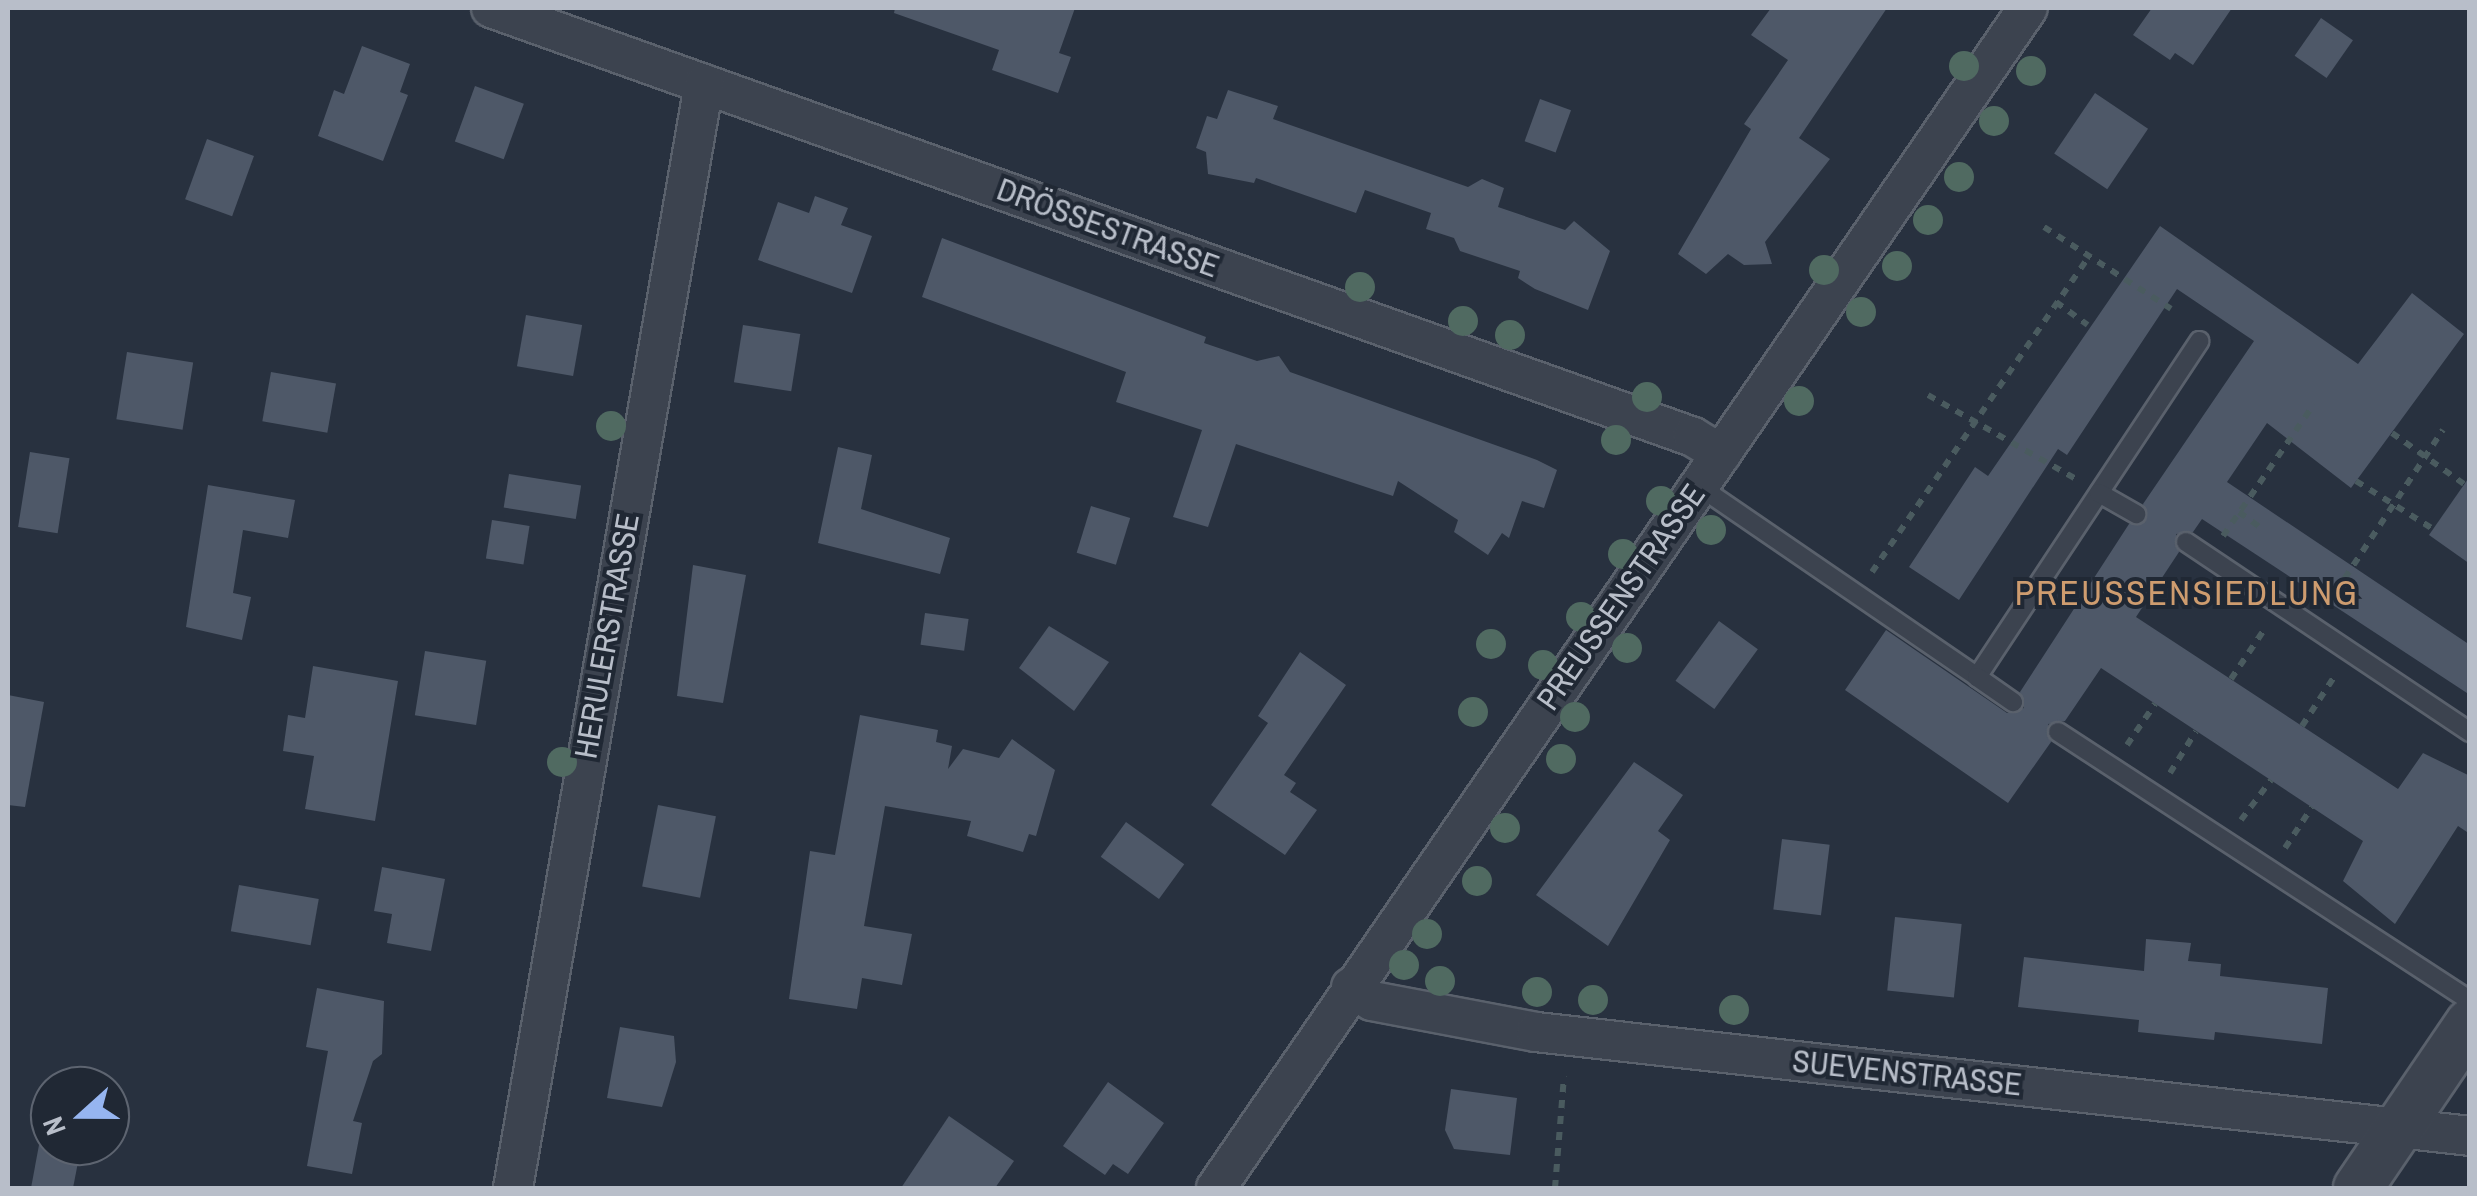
<!DOCTYPE html>
<html>
<head>
<meta charset="utf-8">
<style>
  body { margin:0 }
  #map { position:relative; width:2477px; height:1196px; overflow:hidden; background:#28313f; font-family:"Archivo Narrow",sans-serif }
  div>[style] { position:absolute }
  .building>* { inset:0; background:#4e5868; transform-origin:0 0 }
  .path>* { height:6px; margin-top:-3px; transform-origin:0; background:repeating-linear-gradient(90deg,#4a5b5f 0 8px,transparent 0 16px) }
  .roads { filter:drop-shadow(2px 0 #5a616c) drop-shadow(-2px 0 #5a616c) drop-shadow(0 2px #5a616c) drop-shadow(0 -2px #5a616c) }
  .service>* { height:18px; margin:-9px; padding:0 9px; transform-origin:9px; border-radius:9px; background:#3c434f }
  .minor>* { height:38px; margin:-19px; padding:0 19px; transform-origin:19px; border-radius:19px; background:#3c434f }
  .tertiary>* { height:48px; margin:-24px; padding:0 24px; transform-origin:24px; border-radius:24px; background:#3c434f }
  .trees>* { width:30px; height:30px; margin:-15px; border-radius:50%; background:#506a61 }
  span { translate:-50% -50%; white-space:nowrap; text-align:center; line-height:1.15; -webkit-text-stroke:8px #202834; paint-order:stroke }
  .street-label { font-size:32px; color:#b8bec9 }
  .neighbourhood-label { font-size:35px; color:#ce9c6f; letter-spacing:2.5px }
  .frame { position:absolute; inset:0; border:10px solid #b8bec9; pointer-events:none }
  .north { position:absolute; left:30px; top:1066px; width:100px; height:100px; box-sizing:border-box; background:#202834; border:2px solid #5d6470; border-radius:50%; rotate:249deg; font-size:28px; font-weight:700; line-height:40px; text-align:center; color:#b8bec9 }
  .north::after { content:''; display:block; margin:auto; width:35px; height:45px; background:#96b5f0; clip-path:polygon(50% 0,100% 100%,50% 72%,0 100%) }
</style>
</head>
<body>
<div id="map">
  <div class="building">
    <i style="clip-path:polygon(895px 8px,1075px 8px,1059px 53px,1071px 57px,1058px 93px,992px 70px,999px 50px,894px 13px)"></i>
    <i style="clip-path:polygon(1771px 8px,1887px 8px,1799px 138px,1830px 159px,1765px 242px,1772px 264px,1744px 265px,1728px 254px,1706px 274px,1678px 254px,1751px 129px,1744px 124px,1788px 60px,1751px 35px)"></i>
    <i style="clip-path:polygon(2152px 8px,2232px 8px,2193px 65px,2175px 53px,2170px 60px,2133px 35px)"></i>
    <i style="left:2321px;top:18px;width:39px;height:46px;rotate:35deg"></i>
    <i style="clip-path:polygon(362px 46px,410px 64px,400px 92px,408px 95px,383px 161px,318px 136px,334px 90px,344px 94px)"></i>
    <i style="left:475px;top:86px;width:52px;height:59px;rotate:20deg"></i>
    <i style="clip-path:polygon(1228px 90px,1278px 106px,1273px 119px,1468px 187px,1482px 179px,1504px 188px,1498px 207px,1565px 230px,1574px 221px,1610px 251px,1588px 310px,1535px 289px,1518px 278px,1520px 271px,1460px 251px,1454px 238px,1426px 229px,1431px 213px,1365px 190px,1356px 213px,1256px 178px,1254px 183px,1208px 174px,1206px 152px,1196px 148px,1207px 116px,1217px 119px)"></i>
    <i style="left:2095px;top:93px;width:64px;height:73px;rotate:34deg"></i>
    <i style="left:1540px;top:99px;width:33px;height:45px;rotate:20deg"></i>
    <i style="left:207px;top:139px;width:50px;height:64px;rotate:20deg"></i>
    <i style="clip-path:polygon(815px 196px,848px 208px,841px 225px,872px 236px,852px 293px,758px 260px,778px 202px,809px 213px)"></i>
    <i style="clip-path:polygon(2160px 226px,2358px 364px,2412px 293px,2464px 334px,2351px 488px,2267px 423px,2227px 482px,2470px 645px,2470px 695px,2202px 519px,2193px 532px,2176px 534px,2179px 552px,2136px 617px,2398px 789px,2423px 753px,2470px 776px,2470px 834px,2458px 826px,2395px 924px,2343px 881px,2363px 841px,2101px 668px,2065px 721px,2048px 724px,2051px 742px,2008px 803px,1845px 690px,1886px 630px,2007px 713px,2024px 708px,2020px 692px,2129px 524px,2146px 521px,2143px 504px,2254px 341px,2177px 289px,2067px 455px,2058px 449px,1959px 600px,1909px 567px,1975px 467px,1988px 476px)"></i>
    <i style="clip-path:polygon(942px 238px,1206px 337px,1204px 343px,1257px 361px,1279px 356px,1290px 372px,1537px 460px,1557px 470px,1544px 508px,1522px 501px,1509px 538px,1502px 533px,1488px 555px,1454px 532px,1458px 520px,1398px 481px,1393px 496px,1236px 444px,1208px 527px,1173px 517px,1202px 430px,1116px 402px,1126px 372px,922px 297px)"></i>
    <i style="left:526px;top:315px;width:57px;height:52px;rotate:10deg"></i>
    <i style="left:743px;top:325px;width:58px;height:58px;rotate:9deg"></i>
    <i style="left:127px;top:352px;width:67px;height:68px;rotate:9deg"></i>
    <i style="left:271px;top:372px;width:66px;height:50px;rotate:10deg"></i>
    <i style="clip-path:polygon(838px 447px,872px 455px,861px 509px,950px 538px,940px 574px,818px 543px)"></i>
    <i style="left:30px;top:452px;width:40px;height:76px;rotate:9deg"></i>
    <i style="left:509px;top:474px;width:73px;height:34px;rotate:9deg"></i>
    <i style="clip-path:polygon(2470px 476px,2470px 564px,2429px 535px)"></i>
    <i style="clip-path:polygon(208px 485px,295px 500px,288px 538px,243px 530px,233px 593px,251px 597px,242px 640px,186px 627px)"></i>
    <i style="left:1091px;top:506px;width:41px;height:49px;rotate:17deg"></i>
    <i style="left:492px;top:520px;width:38px;height:39px;rotate:9deg"></i>
    <i style="clip-path:polygon(693px 565px,746px 575px,723px 703px,677px 696px)"></i>
    <i style="left:925px;top:613px;width:44px;height:32px;rotate:8deg"></i>
    <i style="left:1719px;top:621px;width:48px;height:74px;rotate:36deg"></i>
    <i style="clip-path:polygon(1049px 626px,1109px 662px,1074px 711px,1019px 668px)"></i>
    <i style="left:425px;top:651px;width:62px;height:65px;rotate:9deg"></i>
    <i style="clip-path:polygon(1300px 652px,1346px 685px,1284px 775px,1296px 783px,1290px 792px,1317px 810px,1285px 855px,1211px 805px,1268px 723px,1258px 716px)"></i>
    <i style="clip-path:polygon(313px 666px,398px 681px,375px 821px,305px 809px,314px 756px,283px 751px,288px 715px,305px 718px)"></i>
    <i style="clip-path:polygon(8px 695px,44px 702px,25px 807px,8px 805px)"></i>
    <i style="clip-path:polygon(860px 715px,938px 730px,936px 742px,952px 746px,948px 769px,963px 749px,999px 758px,1012px 739px,1055px 770px,1036px 836px,1029px 834px,1023px 852px,967px 836px,971px 821px,885px 806px,864px 926px,912px 934px,902px 985px,862px 978px,857px 1009px,789px 999px,810px 851px,835px 855px)"></i>
    <i style="clip-path:polygon(1634px 762px,1683px 795px,1658px 831px,1670px 840px,1608px 946px,1536px 895px)"></i>
    <i style="left:658px;top:805px;width:59px;height:83px;rotate:11deg"></i>
    <i style="left:1126px;top:822px;width:72px;height:43px;rotate:36deg"></i>
    <i style="left:1782px;top:839px;width:48px;height:71px;rotate:7deg"></i>
    <i style="clip-path:polygon(382px 867px,445px 879px,431px 951px,387px 943px,392px 914px,374px 911px)"></i>
    <i style="left:239px;top:885px;width:81px;height:47px;rotate:10deg"></i>
    <i style="left:1895px;top:917px;width:67px;height:74px;rotate:6deg"></i>
    <i style="clip-path:polygon(2146px 939px,2191px 943px,2188px 961px,2221px 964px,2220px 976px,2328px 988px,2322px 1044px,2215px 1032px,2214px 1040px,2138px 1032px,2139px 1020px,2018px 1007px,2024px 957px,2144px 971px)"></i>
    <i style="clip-path:polygon(317px 988px,384px 1001px,382px 1054px,373px 1061px,353px 1121px,362px 1123px,352px 1174px,307px 1166px,328px 1051px,306px 1047px)"></i>
    <i style="clip-path:polygon(620px 1027px,674px 1036px,676px 1062px,662px 1107px,607px 1098px)"></i>
    <i style="clip-path:polygon(1108px 1082px,1164px 1123px,1128px 1174px,1113px 1164px,1105px 1175px,1063px 1146px)"></i>
    <i style="clip-path:polygon(1451px 1089px,1517px 1098px,1510px 1155px,1454px 1149px,1445px 1130px)"></i>
    <i style="clip-path:polygon(949px 1116px,1014px 1161px,995px 1188px,901px 1188px)"></i>
    <i style="clip-path:polygon(39px 1145px,80px 1152px,73px 1188px,31px 1188px)"></i>
  </div>
  <div class="path">
    <i style="left:2044px;top:227px;width:151px;rotate:32.8deg"></i>
    <i style="left:2056px;top:302px;width:39px;rotate:36deg"></i>
    <i style="left:1928px;top:395px;width:170px;rotate:29.6deg"></i>
    <i style="left:2392px;top:433px;width:88px;rotate:35.3deg"></i>
    <i style="left:2356px;top:481px;width:91px;rotate:31.9deg"></i>
    <i style="left:2239px;top:512px;width:27px;rotate:36deg"></i>
    <i style="left:2223px;top:536px;width:160px;rotate:-55.4deg"></i>
    <i style="left:1872px;top:572px;width:383px;rotate:-55.5deg"></i>
    <i style="left:2327px;top:605px;width:210px;rotate:-56.5deg"></i>
    <i style="left:2231px;top:679px;width:63px;rotate:-56.1deg"></i>
    <i style="left:2302px;top:726px;width:62px;rotate:-56.8deg"></i>
    <i style="left:2127px;top:745px;width:50px;rotate:-55.7deg"></i>
    <i style="left:2170px;top:773px;width:49px;rotate:-58.2deg"></i>
    <i style="left:2241px;top:820px;width:50px;rotate:-53.1deg"></i>
    <i style="left:2285px;top:848px;width:49px;rotate:-56.6deg"></i>
    <i style="left:1555px;top:1188px;width:112px;rotate:-85.4deg"></i>
  </div>
  <div class="roads">
    <div class="service">
      <i style="left:1700px;top:487px;width:336px;rotate:34.4deg"></i>
      <i style="left:1977px;top:677px;width:403px;rotate:-56.5deg"></i>
      <i style="left:2099px;top:493px;width:43px;rotate:29.6deg"></i>
      <i style="left:2186px;top:542px;width:342px;rotate:33.8deg"></i>
      <i style="left:1977px;top:677px;width:44px;rotate:34.8deg"></i>
      <i style="left:2058px;top:732px;width:492px;rotate:33.1deg"></i>
    </div>
    <div class="minor">
      <i style="left:491px;top:8px;width:1276px;rotate:19.64deg"></i>
      <i style="left:1693px;top:437px;width:33px;rotate:31deg"></i>
      <i style="left:1351px;top:987px;width:25px;rotate:34deg"></i>
      <i style="left:1372px;top:1001px;width:167px;rotate:10.7deg"></i>
      <i style="left:1536px;top:1032px;width:940px;rotate:6.35deg"></i>
      <i style="left:513px;top:1188px;width:1120px;rotate:-80.18deg"></i>
      <i style="left:1216px;top:1188px;width:1432px;rotate:-55.47deg"></i>
    </div>
    <div class="tertiary">
      <i style="left:2358px;top:1188px;width:199px;rotate:-55.8deg"></i>
    </div>
  </div>
  <div class="trees">
    <i style="left:1964px;top:66px"></i>
    <i style="left:2031px;top:71px"></i>
    <i style="left:1994px;top:121px"></i>
    <i style="left:1959px;top:177px"></i>
    <i style="left:1928px;top:220px"></i>
    <i style="left:1897px;top:266px"></i>
    <i style="left:1824px;top:270px"></i>
    <i style="left:1360px;top:287px"></i>
    <i style="left:1861px;top:312px"></i>
    <i style="left:1463px;top:321px"></i>
    <i style="left:1510px;top:335px"></i>
    <i style="left:1647px;top:397px"></i>
    <i style="left:1799px;top:401px"></i>
    <i style="left:611px;top:426px"></i>
    <i style="left:1616px;top:440px"></i>
    <i style="left:1661px;top:501px"></i>
    <i style="left:1711px;top:530px"></i>
    <i style="left:1623px;top:554px"></i>
    <i style="left:1581px;top:617px"></i>
    <i style="left:1491px;top:644px"></i>
    <i style="left:1627px;top:648px"></i>
    <i style="left:1543px;top:665px"></i>
    <i style="left:1473px;top:712px"></i>
    <i style="left:1575px;top:717px"></i>
    <i style="left:1561px;top:759px"></i>
    <i style="left:562px;top:762px"></i>
    <i style="left:1505px;top:828px"></i>
    <i style="left:1477px;top:881px"></i>
    <i style="left:1427px;top:934px"></i>
    <i style="left:1404px;top:965px"></i>
    <i style="left:1440px;top:981px"></i>
    <i style="left:1537px;top:992px"></i>
    <i style="left:1593px;top:1000px"></i>
    <i style="left:1734px;top:1010px"></i>
  </div>
  <div class="street-label">
    <span style="left:1108px;top:228px;rotate:20deg">DRÖSSESTRASSE</span>
    <span style="left:1621px;top:597px;rotate:-55deg">PREUSSENSTRASSE</span>
    <span style="left:607px;top:636px;rotate:-80deg">HERULERSTRASSE</span>
    <span style="left:1907px;top:1073px;rotate:6deg">SUEVENSTRASSE</span>
  </div>
  <div class="neighbourhood-label">
    <span style="left:2187px;top:593px">PREUSSENSIEDLUNG</span>
  </div>
  <div class="frame"></div>
  <div class="north">N</div>
</div>
</body>
</html>
